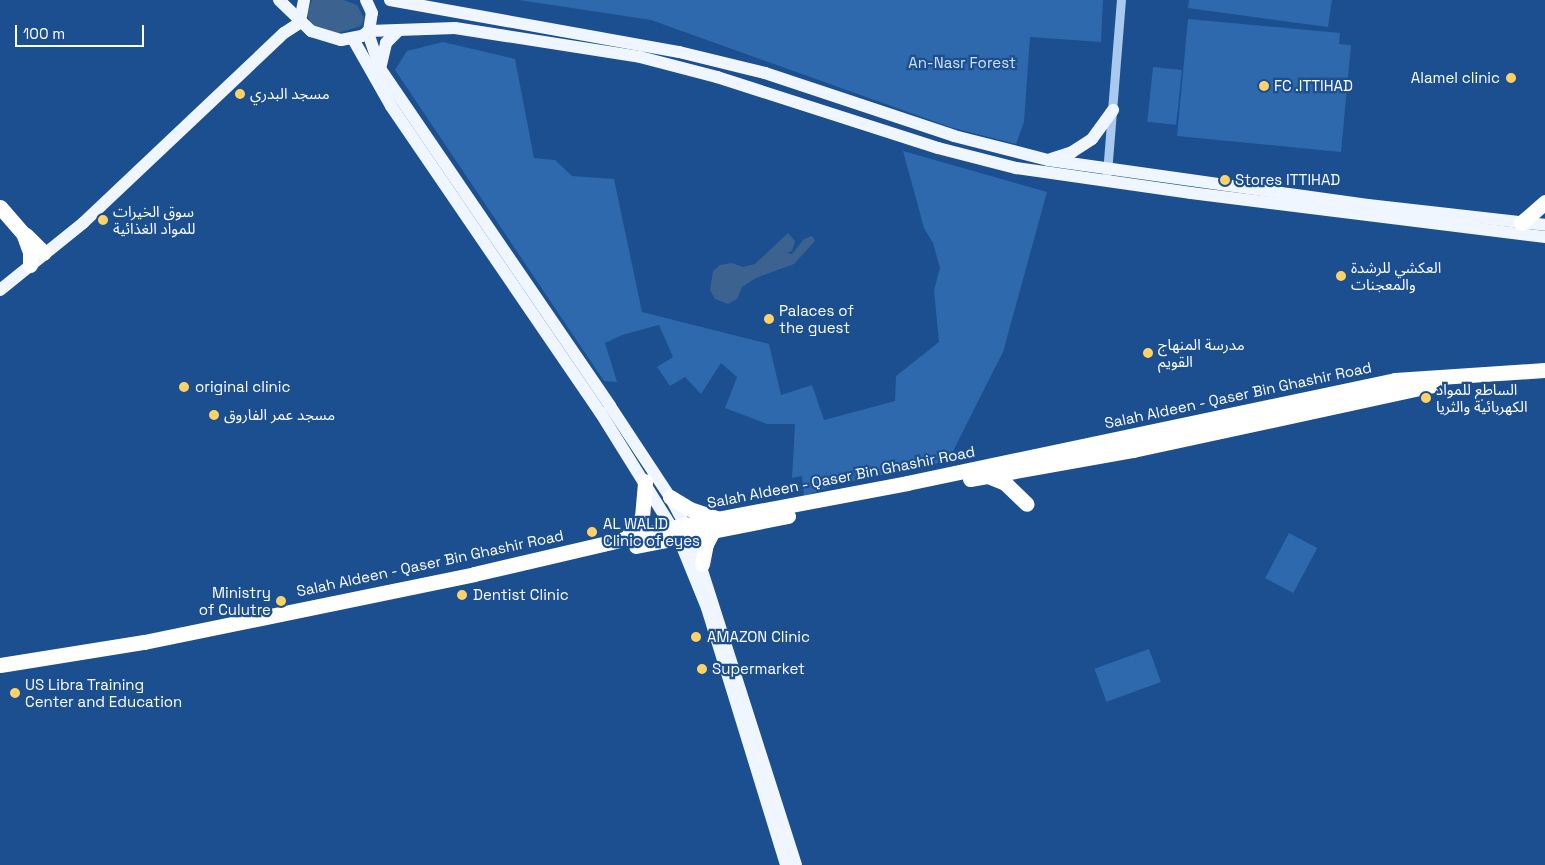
<!DOCTYPE html>
<html>
<head>
<meta charset="utf-8">
<style>
  body { margin:0 }
  #map { position:relative; width:1545px; height:865px; overflow:hidden; background:#1b4f8f; font-family:"Space Grotesk","Noto Sans Arabic",sans-serif }
  div>[style] { position:absolute }
  .green>* { inset:0; background:#2e69ad; transform-origin:0 0 }
  .water>* { inset:0; background:#3c6290 }
  .minor>* { height:9px; margin:-4.5px; padding:0 4.5px; transform-origin:4.5px; border-radius:4.5px; background:#a9c9ee }
  .major>* { height:12px; margin:-6px; padding:0 6px; transform-origin:6px; border-radius:6px; background:#f0f6ff }
  .highway>* { height:15px; margin:-7.5px; padding:0 7.5px; transform-origin:7.5px; border-radius:7.5px; background:#fff }
  .dots>* { width:14px; height:14px; translate:-50% -50%; box-sizing:border-box; border:2px solid #1b4f8f; border-radius:50% }
  span { translate:-50% -50%; white-space:nowrap; text-align:center; line-height:1.15; -webkit-text-stroke:4.5px #1b4f8f; paint-order:stroke }
  .park-label { font-size:15px; color:#cfe3fa }
  .poi-label { font-size:15px; color:#fff }
  .right { translate:-100% -50%; text-align:right }
  .left { translate:0 -50%; text-align:left }
  .street-label { font-size:15px; color:#fff }
  .scale { position:absolute; left:15px; top:25px; width:129px; height:22px; box-sizing:border-box; border:2px solid #fff; border-top:0; padding-left:6px; font-size:15px; line-height:18px; white-space:nowrap; color:#fff; -webkit-text-stroke:4px #1b4f8f; paint-order:stroke }
</style>
</head>
<body>
<div id="map">
  <div class="green">
    <i style="clip-path:polygon(519px 0,1103px 0,1101px 42px,1030px 37px,1024px 122px,1016px 144px,950px 127px,651px 20px)"></i>
    <i style="clip-path:polygon(1189px 0,1332px 0,1328px 27px,1188px 8px)"></i>
    <i style="clip-path:polygon(1188px 19px,1340px 33px,1339px 44px,1351px 45px,1341px 152px,1177px 136px)"></i>
    <i style="clip-path:polygon(443px 42px,515px 59px,534px 158px,555px 160px,572px 176px,614px 179px,642px 312px,769px 344px,781px 395px,812px 385px,824px 420px,895px 401px,896px 376px,939px 342px,934px 290px,940px 268px,933px 243px,924px 228px,903px 151px,1047px 192px,1003px 352px,948px 461px,838px 484px,804px 496px,802px 476px,792px 478px,795px 424px,767px 424px,725px 408px,737px 377px,721px 363px,701px 394px,685px 377px,670px 386px,657px 367px,673px 357px,659px 325px,622px 335px,605px 343px,617px 382px,604px 381px,395px 70px,407px 51px)"></i>
    <i style="left:1153px;top:67px;width:29px;height:55px;rotate:6deg"></i>
    <i style="left:1289px;top:533px;width:32px;height:51px;rotate:28deg"></i>
    <i style="left:1149px;top:649px;width:35px;height:58px;rotate:70deg"></i>
  </div>
  <div class="water">
    <i style="clip-path:polygon(312px 0,343px 0,357px 5px,364px 18px,361px 26px,335px 34px,311px 26px,307px 14px)"></i>
    <i style="clip-path:polygon(788px 233px,795px 241px,792px 251px,787px 253px,792px 254px,804px 239px,812px 236px,815px 241px,794px 264px,756px 278px,742px 287px,737px 299px,728px 304px,715px 299px,710px 290px,713px 271px,720px 265px,732px 263px,743px 267px,755px 264px)"></i>
  </div>
  <div class="minor">
    <i style="left:1107px;top:173px;width:174px;rotate:-85.4deg"></i>
  </div>
  <div class="major">
    <i style="left:279px;top:0;width:45px;rotate:44.1deg"></i>
    <i style="left:311px;top:31px;width:31px;rotate:17deg"></i>
    <i style="left:341px;top:40px;width:21px;rotate:-11deg"></i>
    <i style="left:362px;top:36px;width:9px;rotate:-36deg"></i>
    <i style="left:369px;top:31px;width:18px;rotate:-81deg"></i>
    <i style="left:372px;top:13px;width:14px;rotate:-115deg"></i>
    <i style="left:390px;top:0;width:294px;rotate:10.2deg"></i>
    <i style="left:679px;top:52px;width:89px;rotate:13.7deg"></i>
    <i style="left:765px;top:73px;width:199px;rotate:18.4deg"></i>
    <i style="left:954px;top:136px;width:97px;rotate:14.3deg"></i>
    <i style="left:1048px;top:160px;width:323px;rotate:8deg"></i>
    <i style="left:1368px;top:205px;width:178px;rotate:6.4deg"></i>
    <i style="left:300px;top:21px;width:21px;rotate:-79deg"></i>
    <i style="left:369px;top:31px;width:86px;rotate:-2deg"></i>
    <i style="left:455px;top:28px;width:187px;rotate:8.9deg"></i>
    <i style="left:640px;top:57px;width:80px;rotate:14.6deg"></i>
    <i style="left:717px;top:77px;width:232px;rotate:17.8deg"></i>
    <i style="left:938px;top:148px;width:81px;rotate:14.4deg"></i>
    <i style="left:1016px;top:168px;width:177px;rotate:8.1deg"></i>
    <i style="left:1191px;top:193px;width:357px;rotate:7.1deg"></i>
    <i style="left:368px;top:33px;width:39px;rotate:71deg"></i>
    <i style="left:381px;top:70px;width:407px;rotate:55.7deg"></i>
    <i style="left:610px;top:406px;width:109px;rotate:56.6deg"></i>
    <i style="left:670px;top:497px;width:44px;rotate:61.7deg"></i>
    <i style="left:691px;top:536px;width:345px;rotate:72.3deg"></i>
    <i style="left:353px;top:39px;width:77px;rotate:60.4deg"></i>
    <i style="left:391px;top:106px;width:371px;rotate:55.7deg"></i>
    <i style="left:600px;top:412px;width:150px;rotate:58.1deg"></i>
    <i style="left:679px;top:539px;width:74px;rotate:67.9deg"></i>
    <i style="left:707px;top:608px;width:269px;rotate:72.9deg"></i>
    <i style="left:381px;top:65px;width:23px;rotate:-77deg"></i>
    <i style="left:386px;top:43px;width:18px;rotate:-45deg"></i>
    <i style="left:1051px;top:159px;width:22px;rotate:-18deg"></i>
    <i style="left:1072px;top:152px;width:24px;rotate:-33deg"></i>
    <i style="left:1092px;top:139px;width:36px;rotate:-54deg"></i>
    <i style="left:0;top:290px;width:107px;rotate:-38.9deg"></i>
    <i style="left:83px;top:223px;width:277px;rotate:-43.4deg"></i>
    <i style="left:284px;top:33px;width:20px;rotate:-33deg"></i>
  </div>
  <div class="highway">
    <i style="left:0;top:207px;width:35px;rotate:49deg"></i>
    <i style="left:23px;top:233px;width:20px;rotate:70deg"></i>
    <i style="left:30px;top:252px;width:13px;rotate:90deg"></i>
    <i style="left:1521px;top:223px;width:32px;rotate:-41deg"></i>
    <i style="left:26px;top:235px;width:25px;rotate:45deg"></i>
    <i style="left:988px;top:476px;width:18px;rotate:22deg"></i>
    <i style="left:1005px;top:483px;width:30px;rotate:44deg"></i>
    <i style="left:970px;top:479px;width:166px;rotate:-10.1deg"></i>
    <i style="left:1133px;top:450px;width:311px;rotate:-12.2deg"></i>
    <i style="left:670px;top:497px;width:23px;rotate:31deg"></i>
    <i style="left:690px;top:509px;width:28px;rotate:19deg"></i>
    <i style="left:626px;top:539px;width:27px;rotate:-54deg"></i>
    <i style="left:642px;top:517px;width:36px;rotate:-85deg"></i>
    <i style="left:636px;top:546px;width:155px;rotate:-11.2deg"></i>
    <i style="left:702px;top:564px;width:20px;rotate:-79deg"></i>
    <i style="left:706px;top:544px;width:15px;rotate:-62deg"></i>
    <i style="left:0;top:665px;width:146px;rotate:-9.1deg"></i>
    <i style="left:144px;top:642px;width:337px;rotate:-11.6deg"></i>
    <i style="left:474px;top:574px;width:217px;rotate:-13.1deg"></i>
    <i style="left:685px;top:525px;width:226px;rotate:-10.7deg"></i>
    <i style="left:907px;top:483px;width:499px;rotate:-11.9deg"></i>
    <i style="left:1395px;top:380px;width:150px;rotate:-3.8deg"></i>
  </div>
  <div class="dots">
    <i style="left:1511px;top:78px;background:#ffd166"></i>
    <i style="left:1264px;top:86px;background:#ffd166"></i>
    <i style="left:240px;top:94px;background:#ffd166"></i>
    <i style="left:1225px;top:180px;background:#ffd166"></i>
    <i style="left:103px;top:220px;background:#ffd166"></i>
    <i style="left:1341px;top:276px;background:#ffd166"></i>
    <i style="left:769px;top:319px;background:#ffd166"></i>
    <i style="left:1148px;top:353px;background:#ffd166"></i>
    <i style="left:184px;top:387px;background:#ffd166"></i>
    <i style="left:1426px;top:398px;background:#ffd166"></i>
    <i style="left:214px;top:415px;background:#ffd166"></i>
    <i style="left:592px;top:532px;background:#ffd166"></i>
    <i style="left:462px;top:595px;background:#ffd166"></i>
    <i style="left:281px;top:601px;background:#ffd166"></i>
    <i style="left:696px;top:637px;background:#ffd166"></i>
    <i style="left:702px;top:669px;background:#ffd166"></i>
    <i style="left:15px;top:693px;background:#ffd166"></i>
  </div>
  <div class="park-label">
    <span style="left:962px;top:63px">An-Nasr Forest</span>
  </div>
  <div class="poi-label">
    <span class="right" style="left:1500px;top:78px">Alamel clinic</span>
    <span class="left" style="left:1274px;top:86px">FC .ITTIHAD</span>
    <span class="left" style="left:250px;top:94px">مسجد البدري</span>
    <span class="left" style="left:1235px;top:180px">Stores ITTIHAD</span>
    <span class="left" style="left:113px;top:220px">سوق الخيرات<br>للمواد الغذائية</span>
    <span class="left" style="left:1351px;top:276px">العكشي للرشدة<br>والمعجنات</span>
    <span class="left" style="left:779px;top:319px">Palaces of<br>the guest</span>
    <span class="left" style="left:1158px;top:353px">مدرسة المنهاج<br>القويم</span>
    <span class="left" style="left:195px;top:387px">original clinic</span>
    <span class="left" style="left:1436px;top:398px">الساطع للمواد<br>الكهربائية والثريا</span>
    <span class="left" style="left:224px;top:415px">مسجد عمر الفاروق</span>
    <span class="left" style="left:603px;top:532px">AL WALID<br>Clinic of eyes</span>
    <span class="right" style="left:271px;top:601px">Ministry<br>of Culutre</span>
    <span class="left" style="left:473px;top:595px">Dentist Clinic</span>
    <span class="left" style="left:707px;top:637px">AMAZON Clinic</span>
    <span class="left" style="left:712px;top:669px">Supermarket</span>
    <span class="left" style="left:25px;top:693px">US Libra Training<br>Center and Education</span>
  </div>
  <div class="street-label">
    <span style="left:1238px;top:395px;rotate:-12deg">Salah Aldeen - Qaser Bin Ghashir Road</span>
    <span style="left:841px;top:477px;rotate:-11deg">Salah Aldeen - Qaser Bin Ghashir Road</span>
    <span style="left:430px;top:563px;rotate:-12deg">Salah Aldeen - Qaser Bin Ghashir Road</span>
  </div>
  <div class="scale">100 m</div>
</div>
</body>
</html>
